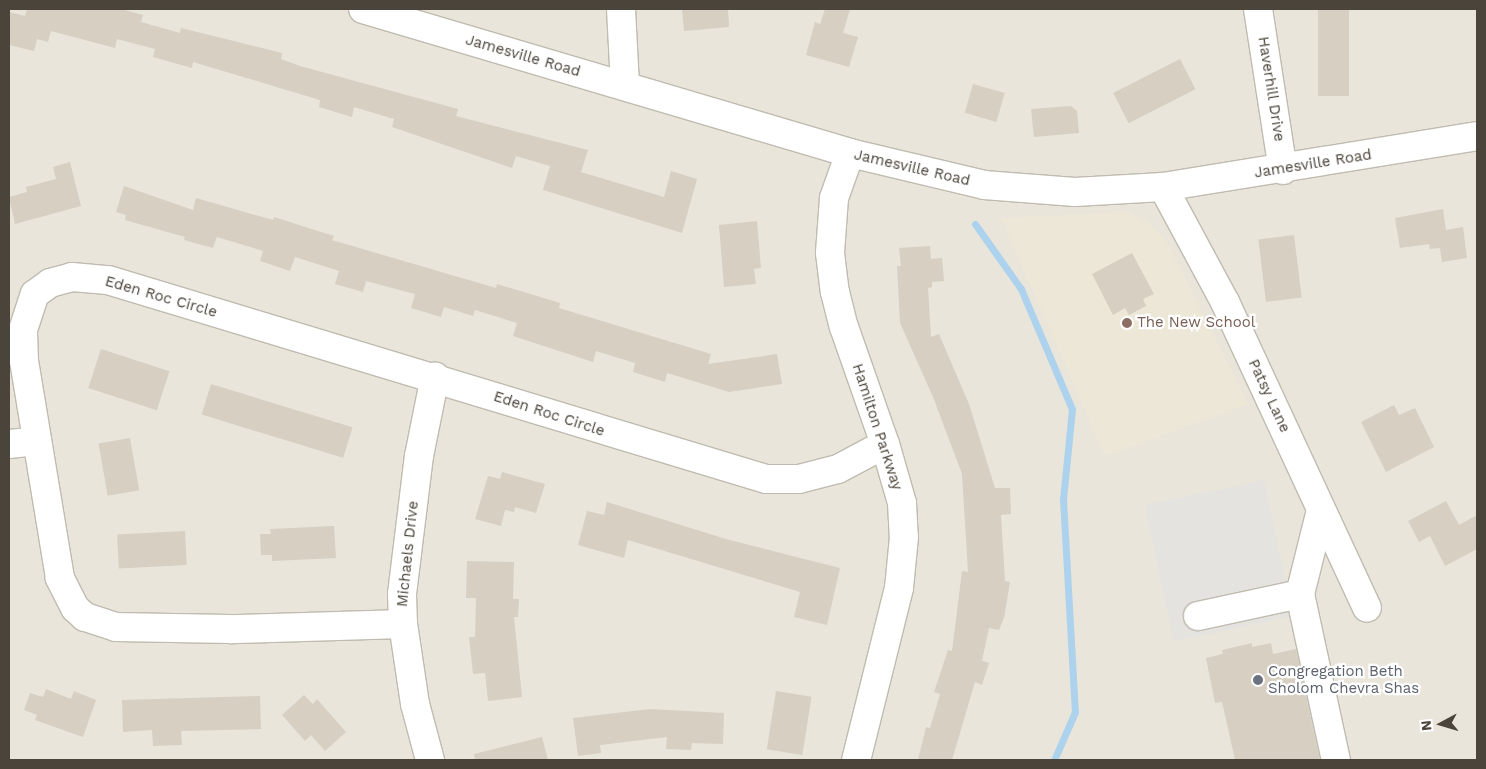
<!DOCTYPE html>
<html>
<head>
<meta charset="utf-8">
<style>
  body { margin:0 }
  #map { position:relative; width:1486px; height:769px; overflow:hidden; background:#f5f3ec; font-family:"Work Sans",sans-serif }
  div>[style] { position:absolute }
  .residential>* { inset:0; background:#e9e5da; transform-origin:0 0 }
  .education>* { inset:0; background:#ede7d7 }
  .parking>* { inset:0; background:#e4e3e0; transform-origin:0 0 }
  .stream>* { height:7px; margin:-3.5px; padding:0 3.5px; transform-origin:3.5px; border-radius:3.5px; background:#add2ee }
  .building>* { inset:0; background:#d6cfc2; transform-origin:0 0 }
  .roads { filter:drop-shadow(1px 0 #c0bbaf) drop-shadow(-1px 0 #c0bbaf) drop-shadow(0 1px #c0bbaf) drop-shadow(0 -1px #c0bbaf) }
  .minor>* { height:28px; margin:-14px; padding:0 14px; transform-origin:14px; border-radius:14px; background:#fff }
  .dots>* { width:14px; height:14px; translate:-50% -50%; box-sizing:border-box; border:2px solid #fff; border-radius:50% }
  span { translate:-50% -50%; white-space:nowrap; text-align:center; line-height:1.15; -webkit-text-stroke:4.5px #fff; paint-order:stroke }
  .street-label { font-size:15px; color:#4a443a }
  .education-label { font-size:15px; color:#785e54 }
  .left { translate:0 -50%; text-align:left }
  .worship-label { font-size:15px; color:#5b616d }
  .frame { position:absolute; inset:0; border:10px solid #4a443a; pointer-events:none }
  .north { position:absolute; left:1416px; top:699px; width:50px; height:50px; -webkit-text-stroke:4px #fff; paint-order:stroke; rotate:264deg; font-size:14px; font-weight:700; line-height:20px; text-align:center; color:#4a443a }
  .north::after { content:''; display:block; margin:auto; width:18px; height:22px; background:#4a443a; clip-path:polygon(50% 0,100% 100%,50% 72%,0 100%) }
</style>
</head>
<body>
<div id="map">
  <div class="residential">
    <i style="left:9px;top:9px;width:1468px;height:751px"></i>
  </div>
  <div class="education">
    <i style="clip-path:polygon(1126px 212px,1150px 224px,1166px 241px,1248px 404px,1105px 456px,1001px 218px)"></i>
  </div>
  <div class="parking">
    <i style="left:1264px;top:480px;width:139px;height:122px;rotate:78deg"></i>
  </div>
  <div class="stream">
    <i style="left:975px;top:224px;width:80px;rotate:54.7deg"></i>
    <i style="left:1021px;top:289px;width:130px;rotate:67deg"></i>
    <i style="left:1072px;top:409px;width:90px;rotate:95.7deg"></i>
    <i style="left:1063px;top:499px;width:213px;rotate:86.8deg"></i>
    <i style="left:1075px;top:712px;width:52px;rotate:113.6deg"></i>
  </div>
  <div class="building">
    <i style="clip-path:polygon(27px 9px,121px 9px,143px 15px,141px 22px,180px 33px,181px 28px,282px 53px,281px 59px,300px 66px,458px 109px,456px 116px,588px 150px,581px 172px,664px 197px,671px 171px,697px 179px,682px 233px,543px 190px,550px 166px,516px 156px,512px 168px,392px 127px,394px 119px,354px 107px,352px 117px,319px 107px,320px 100px,233px 74px,193px 62px,192px 68px,153px 57px,155px 49px,117px 39px,115px 48px,51px 31px,48px 42px,37px 39px,34px 51px,9px 45px,9px 12px,25px 16px)"></i>
    <i style="clip-path:polygon(682px 9px,728px 9px,729px 27px,684px 31px)"></i>
    <i style="clip-path:polygon(825px 9px,850px 9px,843px 33px,858px 37px,849px 67px,806px 55px,815px 22px,820px 24px)"></i>
    <i style="left:1318px;top:9px;width:31px;height:87px"></i>
    <i style="left:1180px;top:59px;width:34px;height:75px;rotate:63deg"></i>
    <i style="left:973px;top:84px;width:33px;height:30px;rotate:16deg"></i>
    <i style="clip-path:polygon(1071px 106px,1077px 111px,1079px 133px,1034px 137px,1031px 109px)"></i>
    <i style="clip-path:polygon(70px 162px,81px 206px,15px 224px,9px 197px,27px 192px,26px 187px,56px 179px,53px 167px)"></i>
    <i style="clip-path:polygon(124px 186px,193px 210px,196px 198px,273px 220px,274px 217px,334px 236px,332px 240px,496px 288px,497px 284px,560px 303px,559px 308px,711px 354px,708px 364px,777px 354px,782px 384px,729px 392px,667px 373px,665px 382px,633px 372px,635px 363px,596px 351px,593px 362px,513px 336px,517px 323px,475px 310px,473px 316px,444px 307px,441px 317px,411px 308px,415px 294px,366px 281px,363px 292px,335px 284px,339px 271px,295px 257px,290px 271px,260px 261px,263px 251px,217px 237px,213px 248px,184px 240px,185px 237px,125px 220px,126px 215px,116px 212px)"></i>
    <i style="clip-path:polygon(1443px 209px,1446px 230px,1463px 227px,1467px 258px,1442px 262px,1440px 248px,1430px 249px,1429px 244px,1400px 248px,1395px 218px)"></i>
    <i style="clip-path:polygon(757px 221px,761px 268px,754px 269px,756px 284px,724px 287px,719px 225px)"></i>
    <i style="left:1294px;top:235px;width:63px;height:36px;rotate:83deg"></i>
    <i style="clip-path:polygon(930px 246px,931px 259px,942px 258px,944px 281px,932px 282px,932px 287px,928px 288px,931px 337px,939px 334px,969px 404px,995px 488px,1010px 488px,1011px 514px,1001px 515px,1005px 581px,1010px 582px,1004px 618px,999px 630px,989px 628px,982px 661px,989px 663px,982px 685px,975px 682px,952px 760px,918px 760px,926px 727px,930px 728px,940px 694px,934px 692px,948px 650px,952px 651px,962px 571px,968px 572px,962px 474px,933px 397px,900px 323px,897px 266px,901px 266px,899px 248px)"></i>
    <i style="clip-path:polygon(1132px 253px,1154px 294px,1143px 299px,1146px 306px,1129px 315px,1125px 308px,1113px 315px,1092px 274px)"></i>
    <i style="left:101px;top:349px;width:72px;height:41px;rotate:18deg"></i>
    <i style="left:211px;top:384px;width:148px;height:32px;rotate:17deg"></i>
    <i style="clip-path:polygon(1394px 405px,1399px 415px,1415px 408px,1434px 447px,1386px 472px,1361px 422px)"></i>
    <i style="left:130px;top:438px;width:53px;height:32px;rotate:80deg"></i>
    <i style="clip-path:polygon(502px 472px,545px 484px,536px 513px,515px 507px,514px 512px,505px 510px,501px 526px,475px 519px,488px 476px,500px 479px)"></i>
    <i style="clip-path:polygon(1446px 501px,1459px 525px,1477px 515px,1477px 549px,1445px 566px,1430px 536px,1419px 542px,1408px 521px)"></i>
    <i style="clip-path:polygon(607px 502px,726px 539px,840px 568px,827px 625px,794px 617px,800px 592px,628px 540px,624px 558px,578px 545px,587px 511px,604px 515px)"></i>
    <i style="clip-path:polygon(334px 526px,336px 558px,272px 561px,272px 555px,261px 555px,260px 534px,271px 534px,270px 529px)"></i>
    <i style="left:185px;top:531px;width:34px;height:68px;rotate:87deg"></i>
    <i style="clip-path:polygon(467px 561px,514px 562px,513px 599px,519px 599px,518px 617px,514px 617px,522px 697px,488px 701px,485px 673px,473px 674px,469px 637px,475px 637px,476px 598px,466px 598px)"></i>
    <i style="clip-path:polygon(1252px 643px,1252px 647px,1271px 643px,1273px 654px,1296px 649px,1320px 760px,1235px 760px,1222px 702px,1215px 703px,1206px 658px,1223px 654px,1222px 650px)"></i>
    <i style="clip-path:polygon(46px 689px,71px 699px,74px 691px,96px 700px,83px 737px,35px 720px,37px 715px,24px 710px,30px 693px,43px 697px)"></i>
    <i style="left:776px;top:691px;width:36px;height:59px;rotate:9deg"></i>
    <i style="clip-path:polygon(304px 695px,313px 704px,317px 699px,346px 732px,325px 751px,311px 735px,305px 741px,282px 715px)"></i>
    <i style="clip-path:polygon(260px 696px,261px 729px,181px 731px,182px 745px,153px 746px,152px 730px,123px 732px,122px 700px)"></i>
    <i style="clip-path:polygon(650px 709px,724px 713px,723px 744px,692px 743px,691px 750px,666px 749px,667px 737px,600px 745px,601px 753px,578px 756px,573px 718px)"></i>
    <i style="clip-path:polygon(542px 737px,548px 760px,475px 760px,474px 754px)"></i>
  </div>
  <div class="roads">
    <div class="minor">
      <i style="left:363px;top:9px;width:508px;rotate:16.47deg"></i>
      <i style="left:850px;top:153px;width:138px;rotate:13.4deg"></i>
      <i style="left:984px;top:185px;width:91px;rotate:4.4deg"></i>
      <i style="left:1075px;top:192px;width:88px;rotate:-3.3deg"></i>
      <i style="left:1163px;top:187px;width:318px;rotate:-9.2deg"></i>
      <i style="left:621px;top:9px;width:77px;rotate:87deg"></i>
      <i style="left:1258px;top:9px;width:163px;rotate:81.2deg"></i>
      <i style="left:850px;top:153px;width:48px;rotate:109.6deg"></i>
      <i style="left:834px;top:198px;width:55px;rotate:94.2deg"></i>
      <i style="left:830px;top:253px;width:39px;rotate:83deg"></i>
      <i style="left:835px;top:292px;width:36px;rotate:76deg"></i>
      <i style="left:844px;top:327px;width:124px;rotate:70.7deg"></i>
      <i style="left:885px;top:444px;width:61px;rotate:73.9deg"></i>
      <i style="left:902px;top:503px;width:34px;rotate:87deg"></i>
      <i style="left:904px;top:537px;width:51px;rotate:95.6deg"></i>
      <i style="left:899px;top:588px;width:177px;rotate:104deg"></i>
      <i style="left:1163px;top:187px;width:131px;rotate:61.7deg"></i>
      <i style="left:1225px;top:302px;width:337px;rotate:65.1deg"></i>
      <i style="left:9px;top:444px;width:28px;rotate:-6deg"></i>
      <i style="left:1321px;top:510px;width:87px;rotate:104deg"></i>
      <i style="left:1300px;top:594px;width:170px;rotate:77.8deg"></i>
      <i style="left:1198px;top:616px;width:104px;rotate:-12.2deg"></i>
      <i style="left:403px;top:624px;width:173px;rotate:178.3deg"></i>
      <i style="left:230px;top:629px;width:114px;rotate:-179deg"></i>
      <i style="left:116px;top:627px;width:33px;rotate:-162deg"></i>
      <i style="left:85px;top:617px;width:13px;rotate:-138deg"></i>
      <i style="left:75px;top:608px;width:34px;rotate:-117deg"></i>
      <i style="left:60px;top:578px;width:220px;rotate:-99.4deg"></i>
      <i style="left:24px;top:361px;width:31px;rotate:-92deg"></i>
      <i style="left:23px;top:330px;width:38px;rotate:-72deg"></i>
      <i style="left:35px;top:294px;width:19px;rotate:-36deg"></i>
      <i style="left:50px;top:283px;width:23px;rotate:-15deg"></i>
      <i style="left:72px;top:277px;width:36px;rotate:5deg"></i>
      <i style="left:108px;top:280px;width:687px;rotate:16.83deg"></i>
      <i style="left:766px;top:479px;width:33px"></i>
      <i style="left:799px;top:479px;width:40px;rotate:-14.4deg"></i>
      <i style="left:838px;top:469px;width:53px;rotate:-28deg"></i>
      <i style="left:430px;top:760px;width:58px;rotate:-105deg"></i>
      <i style="left:415px;top:704px;width:81px;rotate:-98.5deg"></i>
      <i style="left:403px;top:624px;width:30px;rotate:-92deg"></i>
      <i style="left:402px;top:594px;width:139px;rotate:-83deg"></i>
      <i style="left:419px;top:456px;width:81px;rotate:-78.6deg"></i>
    </div>
  </div>
  <div class="dots">
    <i style="left:1127px;top:323px;background:#8d6e63"></i>
    <i style="left:1258px;top:680px;background:#6b7280"></i>
  </div>
  <div class="street-label">
    <span style="left:523px;top:56px;rotate:16deg">Jamesville Road</span>
    <span style="left:1271px;top:89px;rotate:81deg">Haverhill Drive</span>
    <span style="left:1313px;top:164px;rotate:-9deg">Jamesville Road</span>
    <span style="left:912px;top:168px;rotate:13deg">Jamesville Road</span>
    <span style="left:161px;top:297px;rotate:16deg">Eden Roc Circle</span>
    <span style="left:1269px;top:396px;rotate:65deg">Patsy Lane</span>
    <span style="left:549px;top:414px;rotate:18deg">Eden Roc Circle</span>
    <span style="left:877px;top:427px;rotate:72deg">Hamilton Parkway</span>
    <span style="left:408px;top:554px;rotate:-84deg">Michaels Drive</span>
  </div>
  <div class="education-label">
    <span class="left" style="left:1137px;top:323px">The New School</span>
  </div>
  <div class="worship-label">
    <span class="left" style="left:1268px;top:680px">Congregation Beth<br>Sholom Chevra Shas</span>
  </div>
  <div class="frame"></div>
  <div class="north">N</div>
</div>
</body>
</html>
